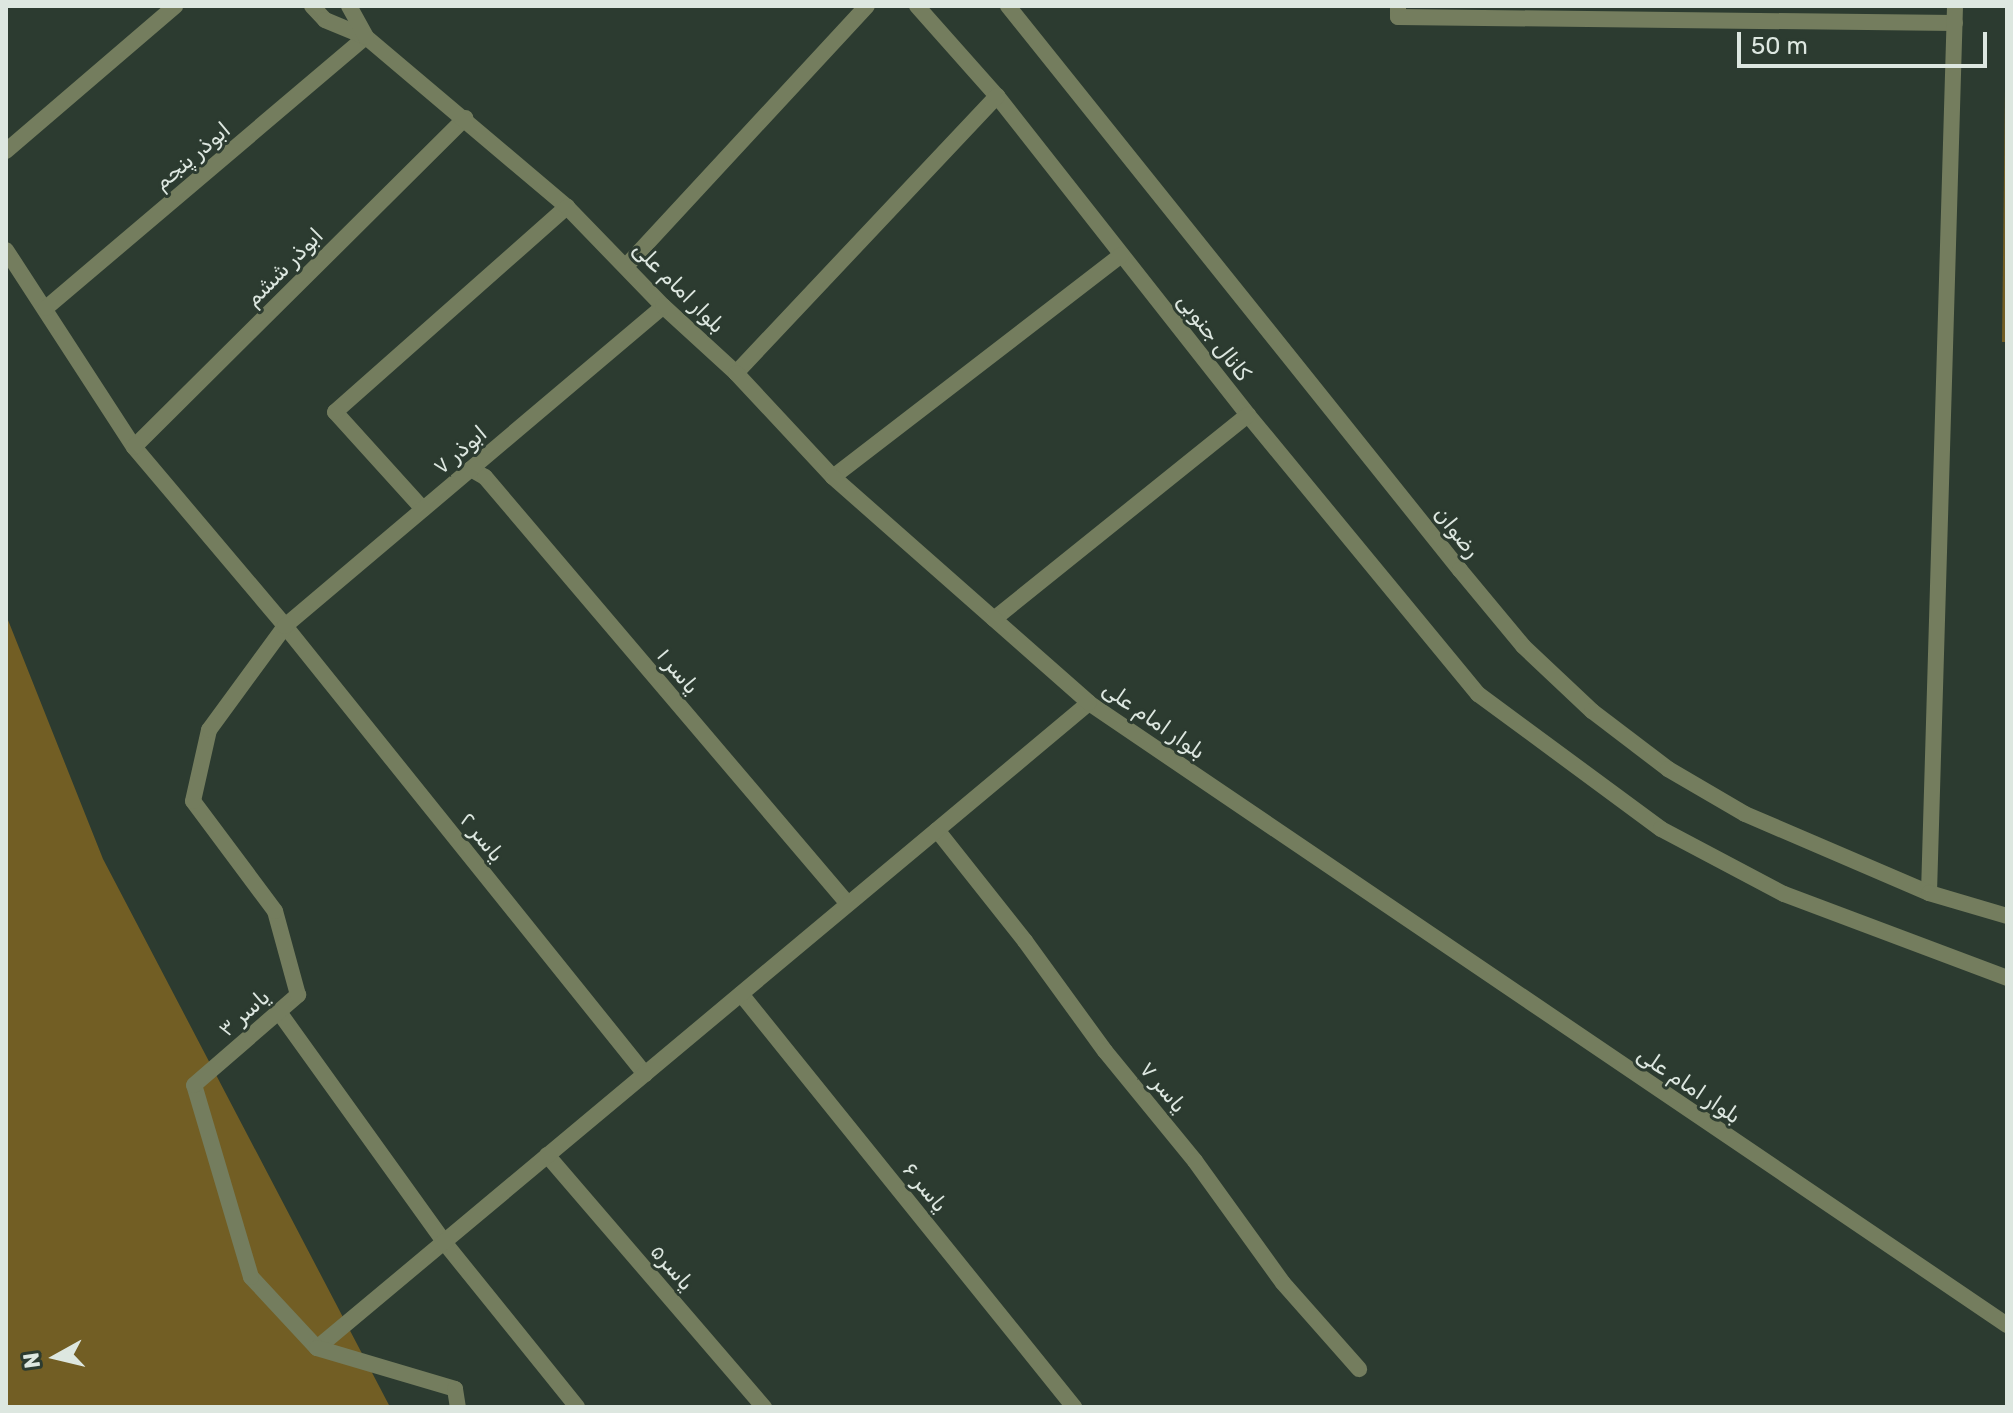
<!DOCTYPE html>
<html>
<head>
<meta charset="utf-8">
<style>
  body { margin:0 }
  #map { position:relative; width:2013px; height:1413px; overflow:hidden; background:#2c3b30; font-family:Rubik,Cairo,sans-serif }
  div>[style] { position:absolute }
  .green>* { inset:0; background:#725e24 }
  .minor>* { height:16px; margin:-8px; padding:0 8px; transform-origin:8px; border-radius:8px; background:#747d5e }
  .tertiary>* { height:16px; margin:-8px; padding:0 8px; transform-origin:8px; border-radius:8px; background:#747d5e }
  span { translate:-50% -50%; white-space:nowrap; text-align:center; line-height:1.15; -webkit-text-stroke:6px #2c3b30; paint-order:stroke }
  .street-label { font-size:22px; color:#dde7e0 }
  .frame { position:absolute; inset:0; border:8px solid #dde7e0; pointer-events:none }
  .north { position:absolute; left:16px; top:1317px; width:80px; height:80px; -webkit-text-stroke:6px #2c3b30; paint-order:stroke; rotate:262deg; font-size:22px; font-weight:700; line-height:32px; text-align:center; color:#dde7e0 }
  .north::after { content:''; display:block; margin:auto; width:28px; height:36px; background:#dde7e0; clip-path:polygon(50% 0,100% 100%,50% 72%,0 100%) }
  .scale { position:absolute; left:1737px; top:32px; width:250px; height:36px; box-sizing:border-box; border:4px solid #dde7e0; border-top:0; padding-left:10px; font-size:24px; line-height:28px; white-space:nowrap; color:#dde7e0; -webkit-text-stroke:6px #2c3b30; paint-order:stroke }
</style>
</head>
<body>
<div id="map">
  <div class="green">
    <i style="clip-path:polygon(2006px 6px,2007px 6px,2007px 342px,2002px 342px)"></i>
    <i style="clip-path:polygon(6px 615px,103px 859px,390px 1407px,6px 1407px)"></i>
  </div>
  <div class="minor">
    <i style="left:917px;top:6px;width:120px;rotate:48.4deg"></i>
    <i style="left:997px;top:96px;width:406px;rotate:51.8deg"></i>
    <i style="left:1248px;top:415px;width:362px;rotate:50.5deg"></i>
    <i style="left:1478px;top:694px;width:227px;rotate:36.4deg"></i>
    <i style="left:1661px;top:829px;width:139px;rotate:27.9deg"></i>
    <i style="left:1784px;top:894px;width:238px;rotate:20.6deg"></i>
    <i style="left:1398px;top:6px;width:11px;rotate:90deg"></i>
    <i style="left:1398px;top:17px;width:557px;rotate:0.62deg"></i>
    <i style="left:6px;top:151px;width:223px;rotate:-40.6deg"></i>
    <i style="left:6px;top:250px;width:235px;rotate:57deg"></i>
    <i style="left:134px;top:447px;width:234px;rotate:49.8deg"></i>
    <i style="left:285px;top:626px;width:575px;rotate:51.22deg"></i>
    <i style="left:627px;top:265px;width:353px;rotate:-47.2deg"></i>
    <i style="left:46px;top:308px;width:419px;rotate:-40.3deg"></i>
    <i style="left:736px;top:373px;width:381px;rotate:-46.7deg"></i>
    <i style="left:134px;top:447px;width:467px;rotate:-44.8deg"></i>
    <i style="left:471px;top:469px;width:16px;rotate:30deg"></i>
    <i style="left:485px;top:477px;width:560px;rotate:49.63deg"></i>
    <i style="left:833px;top:477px;width:364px;rotate:-37.6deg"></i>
    <i style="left:423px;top:509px;width:131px;rotate:-132.2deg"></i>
    <i style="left:335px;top:412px;width:310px;rotate:-41.5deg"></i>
    <i style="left:994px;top:619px;width:326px;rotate:-38.8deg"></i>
    <i style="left:937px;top:830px;width:142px;rotate:51.6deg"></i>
    <i style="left:1025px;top:941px;width:136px;rotate:54deg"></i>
    <i style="left:1105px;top:1051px;width:142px;rotate:50.7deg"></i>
    <i style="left:1195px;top:1161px;width:150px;rotate:54.2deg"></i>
    <i style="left:1283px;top:1283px;width:115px;rotate:48.5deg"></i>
    <i style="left:1929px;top:893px;width:887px;rotate:-88.32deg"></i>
    <i style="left:741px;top:994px;width:531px;rotate:51.12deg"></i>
    <i style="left:279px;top:1012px;width:283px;rotate:54.3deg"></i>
    <i style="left:444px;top:1242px;width:212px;rotate:51.1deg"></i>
    <i style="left:547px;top:1155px;width:333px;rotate:49.3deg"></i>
    <i style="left:317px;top:1348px;width:1006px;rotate:-39.88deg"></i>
    <i style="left:1089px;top:703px;width:1109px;rotate:34.12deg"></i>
    <i style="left:317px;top:1348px;width:97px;rotate:-132.9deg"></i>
    <i style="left:251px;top:1277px;width:200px;rotate:-106.5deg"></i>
    <i style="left:194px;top:1085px;width:138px;rotate:-40.9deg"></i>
    <i style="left:298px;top:995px;width:87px;rotate:-105.3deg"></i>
    <i style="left:275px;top:911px;width:137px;rotate:-126.7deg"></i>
    <i style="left:193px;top:801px;width:73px;rotate:-77.3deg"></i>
    <i style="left:209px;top:730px;width:129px;rotate:-53.8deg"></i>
    <i style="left:285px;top:626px;width:495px;rotate:-40.2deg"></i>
    <i style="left:317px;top:1348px;width:144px;rotate:16.5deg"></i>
    <i style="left:455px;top:1389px;width:18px;rotate:81deg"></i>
  </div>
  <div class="tertiary">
    <i style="left:312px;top:6px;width:19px;rotate:47deg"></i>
    <i style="left:325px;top:20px;width:44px;rotate:22.5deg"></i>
    <i style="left:366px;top:37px;width:263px;rotate:40.2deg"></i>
    <i style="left:567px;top:207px;width:138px;rotate:45.9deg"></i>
    <i style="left:663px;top:306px;width:99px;rotate:42.5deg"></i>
    <i style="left:736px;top:373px;width:142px;rotate:47deg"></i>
    <i style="left:833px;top:477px;width:341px;rotate:41.4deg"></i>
    <i style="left:349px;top:6px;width:35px;rotate:61deg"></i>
    <i style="left:1008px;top:6px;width:723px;rotate:51.29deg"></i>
    <i style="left:1460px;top:570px;width:99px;rotate:50.3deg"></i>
    <i style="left:1523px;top:646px;width:95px;rotate:43.3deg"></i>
    <i style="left:1592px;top:711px;width:96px;rotate:37.3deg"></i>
    <i style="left:1668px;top:769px;width:89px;rotate:30.3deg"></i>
    <i style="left:1745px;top:814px;width:200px;rotate:23.2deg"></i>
    <i style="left:1929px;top:893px;width:81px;rotate:16.4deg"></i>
  </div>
  <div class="street-label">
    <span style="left:192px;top:156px;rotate:-40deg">ابوذر پنجم</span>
    <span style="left:284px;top:267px;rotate:-45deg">ابوذر ششم</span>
    <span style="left:679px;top:287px;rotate:45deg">بلوار امام علی</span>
    <span style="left:1214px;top:337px;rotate:52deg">کانال جنوبی</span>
    <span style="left:460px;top:450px;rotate:-40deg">ابوذر ۷</span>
    <span style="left:1457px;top:532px;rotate:51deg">رضوان</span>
    <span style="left:678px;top:671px;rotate:50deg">یاسر ۱</span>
    <span style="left:1154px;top:720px;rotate:35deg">بلوار امام علی</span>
    <span style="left:482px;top:837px;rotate:51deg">یاسر ۲</span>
    <span style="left:244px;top:1013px;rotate:-41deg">یاسر ۳</span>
    <span style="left:1689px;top:1085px;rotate:34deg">بلوار امام علی</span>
    <span style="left:1163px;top:1087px;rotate:50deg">یاسر ۷</span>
    <span style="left:925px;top:1187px;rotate:51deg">یاسر ۶</span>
    <span style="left:672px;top:1267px;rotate:49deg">یاسر۵</span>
  </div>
  <div class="frame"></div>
  <div class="north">N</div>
  <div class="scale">50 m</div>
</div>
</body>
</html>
